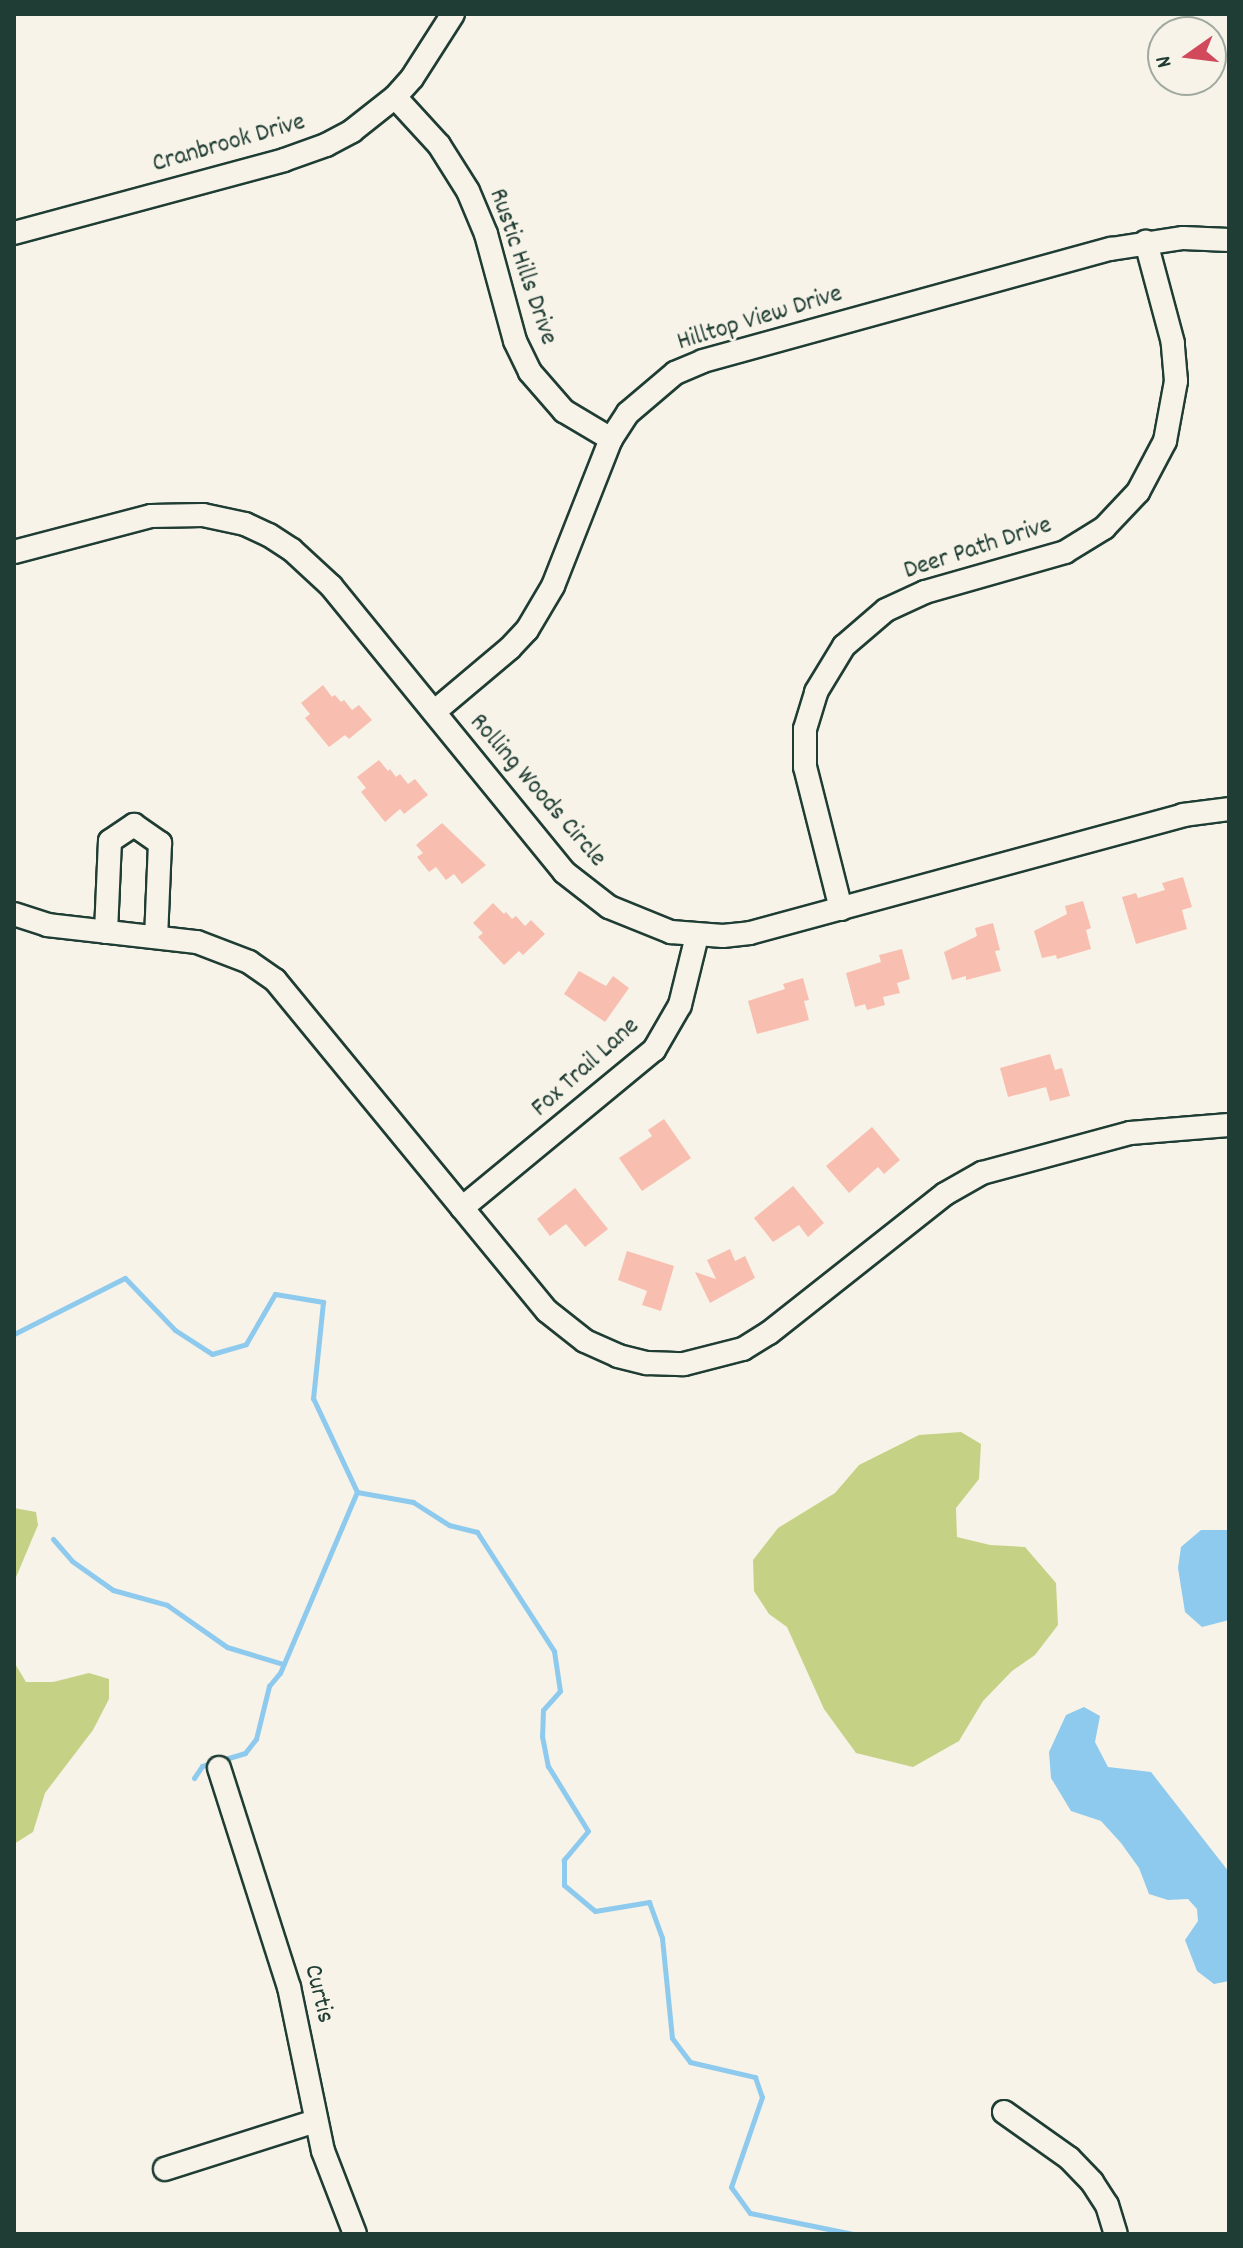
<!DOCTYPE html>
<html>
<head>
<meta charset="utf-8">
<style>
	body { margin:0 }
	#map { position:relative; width:1243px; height:2248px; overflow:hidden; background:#f7f3e8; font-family:Dekko,sans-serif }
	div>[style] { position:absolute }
	.green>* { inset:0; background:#c5d285 }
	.water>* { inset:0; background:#8ecaee }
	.stream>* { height:5px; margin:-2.5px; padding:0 2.5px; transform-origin:2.5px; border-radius:2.5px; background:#8ecaee }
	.building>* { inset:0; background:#f8bfb0 }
	.roads { filter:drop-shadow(2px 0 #1f3d34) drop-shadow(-2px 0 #1f3d34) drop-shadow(0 2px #1f3d34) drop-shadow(0 -2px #1f3d34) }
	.minor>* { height:22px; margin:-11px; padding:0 11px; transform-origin:11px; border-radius:11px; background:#f7f3e8 }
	span { translate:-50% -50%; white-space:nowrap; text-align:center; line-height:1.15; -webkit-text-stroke:6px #f7f3e8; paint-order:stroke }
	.street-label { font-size:26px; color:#1f3d34 }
	.frame { position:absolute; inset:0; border:16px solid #1f3d34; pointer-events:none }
	.north { position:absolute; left:1147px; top:16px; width:80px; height:80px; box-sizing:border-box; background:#f7f3e8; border:2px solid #a1aaa0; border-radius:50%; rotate:256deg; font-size:22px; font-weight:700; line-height:32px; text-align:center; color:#1f3d34 }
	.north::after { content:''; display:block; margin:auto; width:28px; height:36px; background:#d1495b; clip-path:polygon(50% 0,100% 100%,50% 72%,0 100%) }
</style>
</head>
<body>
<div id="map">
	<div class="green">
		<i style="clip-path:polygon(961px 1432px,981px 1444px,979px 1479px,956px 1508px,957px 1537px,990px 1545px,1025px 1547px,1056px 1583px,1058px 1625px,1035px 1655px,1012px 1671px,983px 1701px,959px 1741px,913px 1767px,856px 1753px,824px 1709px,787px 1627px,769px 1614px,754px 1591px,753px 1560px,778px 1528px,835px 1493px,859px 1465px,919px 1435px)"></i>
		<i style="clip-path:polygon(14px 1508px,36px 1512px,38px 1525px,14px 1582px)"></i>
		<i style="clip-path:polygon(14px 1662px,26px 1682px,53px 1682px,89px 1673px,109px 1679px,109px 1699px,93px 1730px,45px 1793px,33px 1832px,14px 1844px)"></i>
	</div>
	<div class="water">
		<i style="clip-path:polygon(1201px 1530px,1229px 1530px,1229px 1620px,1202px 1627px,1185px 1612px,1178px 1568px,1181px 1547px)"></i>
		<i style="clip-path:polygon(1084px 1707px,1100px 1716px,1095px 1742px,1108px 1767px,1151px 1772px,1229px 1872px,1229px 1981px,1214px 1984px,1197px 1971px,1185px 1940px,1198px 1921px,1197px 1909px,1188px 1899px,1168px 1900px,1149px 1894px,1139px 1868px,1121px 1843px,1101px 1821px,1071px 1811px,1051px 1778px,1049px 1752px,1066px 1715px)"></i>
	</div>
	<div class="stream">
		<i style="left:14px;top:1334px;width:124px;rotate:-26.8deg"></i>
		<i style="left:125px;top:1278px;width:72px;rotate:46.1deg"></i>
		<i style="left:175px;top:1330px;width:44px;rotate:33deg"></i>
		<i style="left:212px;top:1354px;width:35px;rotate:-16deg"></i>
		<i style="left:246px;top:1344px;width:58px;rotate:-59.9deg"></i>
		<i style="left:275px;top:1294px;width:49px;rotate:9.5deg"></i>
		<i style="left:323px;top:1302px;width:97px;rotate:95.9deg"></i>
		<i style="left:313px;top:1398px;width:104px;rotate:64.9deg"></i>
		<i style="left:357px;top:1492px;width:57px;rotate:10.1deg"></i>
		<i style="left:413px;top:1502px;width:43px;rotate:32.6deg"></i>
		<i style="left:449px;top:1525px;width:29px;rotate:14deg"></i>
		<i style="left:477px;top:1532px;width:142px;rotate:57.1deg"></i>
		<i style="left:554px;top:1651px;width:40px;rotate:81.5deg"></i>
		<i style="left:560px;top:1691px;width:25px;rotate:132deg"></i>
		<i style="left:543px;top:1710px;width:26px;rotate:92deg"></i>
		<i style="left:542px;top:1736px;width:31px;rotate:79deg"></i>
		<i style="left:548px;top:1766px;width:76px;rotate:58.4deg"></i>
		<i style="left:588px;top:1831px;width:38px;rotate:130deg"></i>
		<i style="left:564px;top:1860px;width:25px;rotate:90deg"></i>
		<i style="left:564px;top:1885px;width:40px;rotate:40deg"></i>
		<i style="left:595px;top:1911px;width:55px;rotate:-9.5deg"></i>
		<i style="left:649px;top:1902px;width:38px;rotate:70deg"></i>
		<i style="left:662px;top:1938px;width:100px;rotate:84.3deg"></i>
		<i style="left:672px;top:2038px;width:30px;rotate:53deg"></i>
		<i style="left:690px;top:2062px;width:67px;rotate:13deg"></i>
		<i style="left:755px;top:2077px;width:21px;rotate:71deg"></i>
		<i style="left:762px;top:2097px;width:95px;rotate:109deg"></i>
		<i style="left:731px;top:2187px;width:32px;rotate:54deg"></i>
		<i style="left:750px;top:2213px;width:105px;rotate:11.5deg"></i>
		<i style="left:53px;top:1539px;width:29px;rotate:49deg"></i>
		<i style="left:72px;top:1561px;width:50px;rotate:35.3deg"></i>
		<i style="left:113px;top:1590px;width:56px;rotate:15.5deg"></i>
		<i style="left:167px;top:1605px;width:73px;rotate:35deg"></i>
		<i style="left:227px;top:1647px;width:59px;rotate:16.9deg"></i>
		<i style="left:194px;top:1778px;width:14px;rotate:-56deg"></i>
		<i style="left:202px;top:1766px;width:45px;rotate:-16.8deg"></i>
		<i style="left:245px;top:1753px;width:18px;rotate:-52deg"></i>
		<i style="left:256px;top:1739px;width:55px;rotate:-76.2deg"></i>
		<i style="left:269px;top:1686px;width:17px;rotate:-50deg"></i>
		<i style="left:280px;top:1673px;width:197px;rotate:-67deg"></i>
	</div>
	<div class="building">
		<i style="clip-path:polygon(323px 685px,332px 697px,335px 695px,341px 702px,344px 700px,352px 710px,359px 705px,372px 720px,349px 739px,345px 735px,329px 747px,305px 718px,310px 714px,301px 703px)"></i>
		<i style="clip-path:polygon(379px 760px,388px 771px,390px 769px,396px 777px,400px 774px,408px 784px,415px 779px,428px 795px,404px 814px,400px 809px,385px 822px,361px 792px,366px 788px,357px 777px)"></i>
		<i style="clip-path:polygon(442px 823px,486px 865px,462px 884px,454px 874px,446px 880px,436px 867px,429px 872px,417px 857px,423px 853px,416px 845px)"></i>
		<i style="clip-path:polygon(1183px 877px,1192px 907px,1182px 910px,1187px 929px,1136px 944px,1122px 897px,1136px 893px,1138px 898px,1165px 890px,1162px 883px)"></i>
		<i style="clip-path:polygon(1083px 901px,1091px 928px,1086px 930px,1091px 949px,1057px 959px,1056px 955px,1042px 958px,1034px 931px,1067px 914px,1065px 906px)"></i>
		<i style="clip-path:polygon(493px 903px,504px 914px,506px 912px,512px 919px,516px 916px,525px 926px,531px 920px,545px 934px,523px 955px,519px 951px,504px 965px,478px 937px,483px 933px,473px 923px)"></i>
		<i style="clip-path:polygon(993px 923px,1000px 950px,995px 951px,1001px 971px,966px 980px,966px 976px,952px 980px,944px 952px,977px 936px,975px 928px)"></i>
		<i style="clip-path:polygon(902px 949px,910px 979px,897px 983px,900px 993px,883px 997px,885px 1005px,867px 1010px,865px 1004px,855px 1007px,846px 973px,881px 962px,879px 955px)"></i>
		<i style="clip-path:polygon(579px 971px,606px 986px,613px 976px,629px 988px,605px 1022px,564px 994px)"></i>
		<i style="clip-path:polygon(803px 978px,809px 1000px,804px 1001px,809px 1020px,757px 1034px,748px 1001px,785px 989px,783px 984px)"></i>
		<i style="clip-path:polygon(1050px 1054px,1055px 1070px,1062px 1068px,1070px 1096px,1050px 1101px,1046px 1087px,1008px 1097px,1000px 1068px)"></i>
		<i style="clip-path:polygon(664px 1119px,691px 1158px,642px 1191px,619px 1158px,652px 1136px,648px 1130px)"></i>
		<i style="clip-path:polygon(872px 1127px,900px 1160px,884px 1174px,878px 1167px,849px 1193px,826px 1166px)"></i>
		<i style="clip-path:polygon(793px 1186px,824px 1223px,808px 1237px,799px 1225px,773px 1242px,754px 1218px)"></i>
		<i style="clip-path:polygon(575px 1188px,608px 1229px,585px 1247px,566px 1224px,550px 1236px,537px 1219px)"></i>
		<i style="clip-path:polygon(730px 1249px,735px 1261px,745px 1256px,755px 1278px,710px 1303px,695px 1272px,716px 1279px,707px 1260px)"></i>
		<i style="clip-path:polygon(627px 1251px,674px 1266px,661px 1311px,642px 1305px,647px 1291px,618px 1280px)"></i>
	</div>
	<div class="roads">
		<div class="minor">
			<i style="left:395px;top:97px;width:65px;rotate:47.5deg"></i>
			<i style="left:439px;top:145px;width:54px;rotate:57.8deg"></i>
			<i style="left:468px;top:191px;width:47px;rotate:67.3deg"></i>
			<i style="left:486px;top:234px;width:111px;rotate:74.8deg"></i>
			<i style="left:515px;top:341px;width:34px;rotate:64deg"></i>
			<i style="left:530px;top:372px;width:52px;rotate:48.9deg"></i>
			<i style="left:564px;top:411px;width:55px;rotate:30.8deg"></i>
			<i style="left:14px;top:233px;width:280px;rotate:-15.1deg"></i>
			<i style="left:284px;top:160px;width:45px;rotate:-19.7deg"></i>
			<i style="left:326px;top:145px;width:30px;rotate:-28deg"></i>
			<i style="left:352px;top:131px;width:55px;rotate:-38.3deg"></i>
			<i style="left:395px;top:97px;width:25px;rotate:-48deg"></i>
			<i style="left:412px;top:78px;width:76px;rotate:-57.4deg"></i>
			<i style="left:14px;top:552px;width:142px;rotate:-14.7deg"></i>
			<i style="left:151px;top:516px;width:52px;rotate:-1.1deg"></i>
			<i style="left:203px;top:515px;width:43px;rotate:12.1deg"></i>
			<i style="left:245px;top:524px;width:26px;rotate:25deg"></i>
			<i style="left:269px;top:535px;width:27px;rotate:33deg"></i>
			<i style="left:292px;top:550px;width:53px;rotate:42.7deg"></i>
			<i style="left:331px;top:586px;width:369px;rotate:50.8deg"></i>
			<i style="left:564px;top:872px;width:57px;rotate:37.9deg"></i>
			<i style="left:609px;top:907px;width:67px;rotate:22deg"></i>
			<i style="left:671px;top:932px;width:52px;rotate:4.4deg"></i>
			<i style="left:723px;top:936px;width:27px;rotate:-6deg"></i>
			<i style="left:750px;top:933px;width:449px;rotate:-15.2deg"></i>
			<i style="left:1183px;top:815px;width:46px;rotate:-7.4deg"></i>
			<i style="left:434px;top:712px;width:99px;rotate:-40.1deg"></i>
			<i style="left:510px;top:648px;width:25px;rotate:-47deg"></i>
			<i style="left:527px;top:630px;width:51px;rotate:-59.4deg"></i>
			<i style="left:553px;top:586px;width:158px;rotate:-68.5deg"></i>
			<i style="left:611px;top:439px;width:31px;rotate:-57deg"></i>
			<i style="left:628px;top:413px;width:62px;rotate:-40.4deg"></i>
			<i style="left:675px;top:373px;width:30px;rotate:-23deg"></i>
			<i style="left:703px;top:361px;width:423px;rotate:-15.4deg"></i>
			<i style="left:1111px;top:249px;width:73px;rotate:-8.7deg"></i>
			<i style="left:1183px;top:238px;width:46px;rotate:2.5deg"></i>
			<i style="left:841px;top:909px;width:146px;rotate:-104.2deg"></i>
			<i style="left:805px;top:767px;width:38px;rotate:-90deg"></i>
			<i style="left:805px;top:729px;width:39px;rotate:-73deg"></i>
			<i style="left:816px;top:692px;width:54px;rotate:-58.7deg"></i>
			<i style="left:844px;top:646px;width:55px;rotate:-40.6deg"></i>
			<i style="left:886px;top:610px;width:43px;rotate:-24.8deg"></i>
			<i style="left:925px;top:592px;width:146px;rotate:-15.9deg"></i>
			<i style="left:1065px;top:552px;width:46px;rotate:-31.6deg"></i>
			<i style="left:1104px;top:528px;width:50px;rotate:-46.6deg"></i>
			<i style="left:1138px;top:492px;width:58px;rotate:-62.1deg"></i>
			<i style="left:1165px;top:441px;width:61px;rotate:-79.6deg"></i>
			<i style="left:1176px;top:381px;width:38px;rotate:-95deg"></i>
			<i style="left:1173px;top:343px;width:105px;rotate:-105deg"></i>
			<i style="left:14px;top:914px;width:35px;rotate:18deg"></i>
			<i style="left:47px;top:925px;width:151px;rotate:6.5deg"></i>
			<i style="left:197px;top:942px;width:56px;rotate:21deg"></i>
			<i style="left:249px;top:962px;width:32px;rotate:35deg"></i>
			<i style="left:275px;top:980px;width:428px;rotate:50.6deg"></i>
			<i style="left:547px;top:1311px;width:48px;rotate:38.3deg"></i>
			<i style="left:585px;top:1341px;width:36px;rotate:24deg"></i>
			<i style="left:618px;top:1356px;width:30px;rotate:14deg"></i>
			<i style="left:647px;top:1363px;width:37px;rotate:2deg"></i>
			<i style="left:684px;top:1364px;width:61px;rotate:-14.3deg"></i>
			<i style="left:743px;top:1349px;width:31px;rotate:-32deg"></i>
			<i style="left:769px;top:1333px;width:224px;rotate:-38.3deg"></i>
			<i style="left:945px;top:1194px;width:43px;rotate:-29.6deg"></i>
			<i style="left:982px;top:1173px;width:153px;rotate:-15.1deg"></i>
			<i style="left:1130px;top:1133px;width:99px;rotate:-4.6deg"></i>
			<i style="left:106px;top:932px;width:91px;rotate:-87.5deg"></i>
			<i style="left:110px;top:841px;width:29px;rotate:-34deg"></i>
			<i style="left:134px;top:825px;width:32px;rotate:35deg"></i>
			<i style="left:160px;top:843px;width:94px;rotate:92.4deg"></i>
			<i style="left:462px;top:1208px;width:249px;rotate:-39.5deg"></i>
			<i style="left:654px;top:1050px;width:52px;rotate:-60deg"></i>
			<i style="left:680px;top:1005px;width:71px;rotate:-76.2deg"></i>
			<i style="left:219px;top:1768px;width:230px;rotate:72.3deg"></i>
			<i style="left:289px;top:1987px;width:167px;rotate:78.3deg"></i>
			<i style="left:323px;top:2151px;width:89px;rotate:68.9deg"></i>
			<i style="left:1004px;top:2112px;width:80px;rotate:35.3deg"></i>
			<i style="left:1069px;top:2158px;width:33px;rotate:46deg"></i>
			<i style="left:1092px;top:2182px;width:27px;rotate:57deg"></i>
			<i style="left:1107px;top:2205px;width:30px;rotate:73deg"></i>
			<i style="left:165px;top:2169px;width:157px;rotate:-17.7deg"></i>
		</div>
	</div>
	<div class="street-label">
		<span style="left:229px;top:144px;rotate:-16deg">Cranbrook Drive</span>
		<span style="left:522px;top:267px;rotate:71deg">Rustic Hills Drive</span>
		<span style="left:760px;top:319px;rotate:-17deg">Hilltop View Drive</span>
		<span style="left:978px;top:549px;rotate:-18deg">Deer Path Drive</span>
		<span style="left:537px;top:791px;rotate:49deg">Rolling Woods Circle</span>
		<span style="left:586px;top:1068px;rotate:-42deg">Fox Trail Lane</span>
		<span style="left:318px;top:1994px;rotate:76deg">Curtis</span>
	</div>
	<div class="frame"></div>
	<div class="north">N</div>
</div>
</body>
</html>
